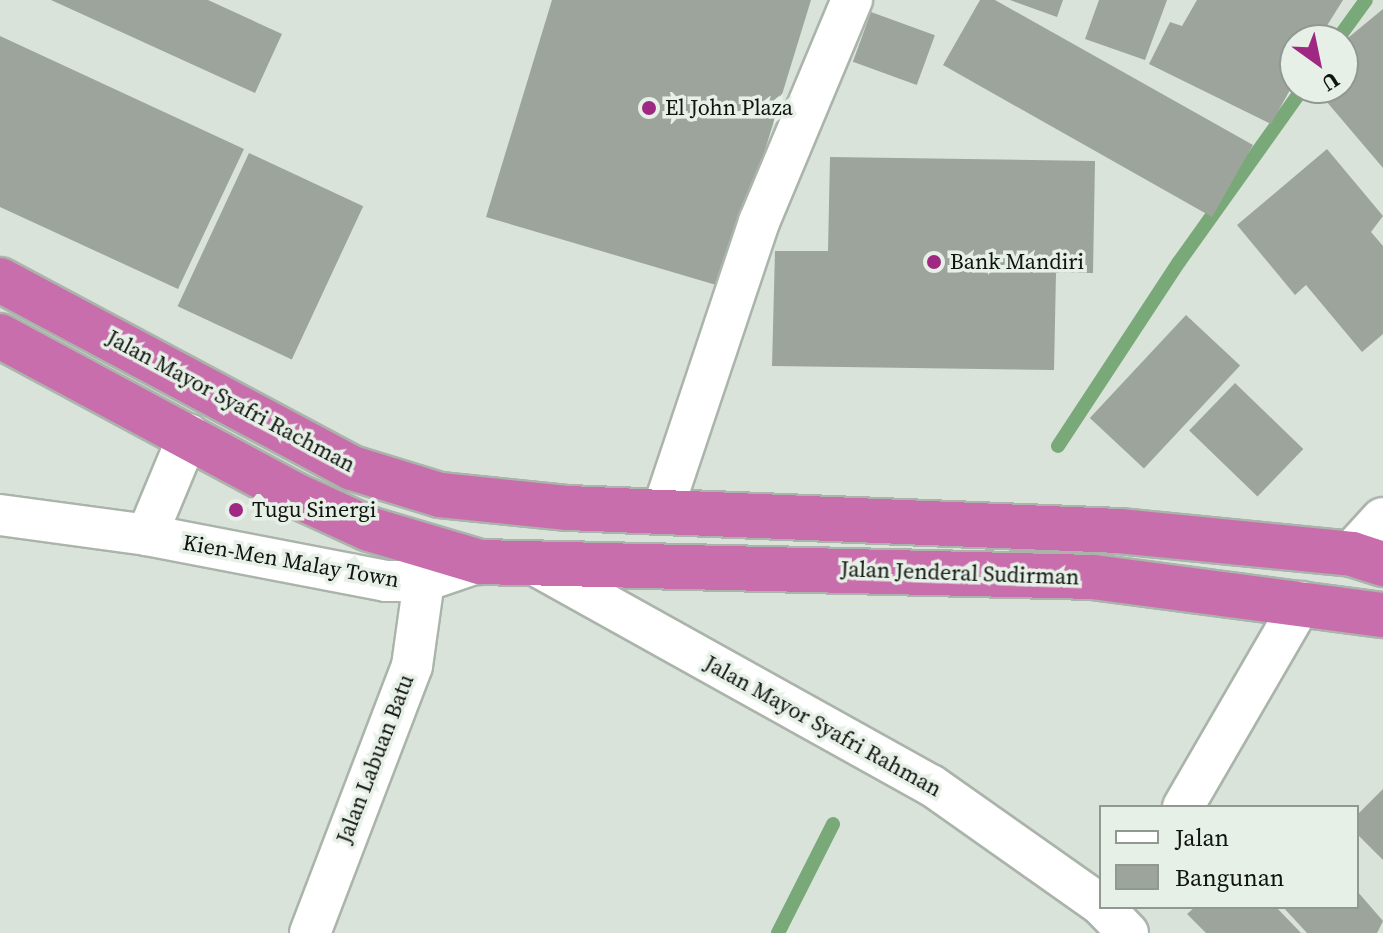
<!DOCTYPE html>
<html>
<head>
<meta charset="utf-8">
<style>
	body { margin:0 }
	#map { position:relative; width:1383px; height:933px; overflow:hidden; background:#dae3d9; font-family:"Source Serif 4",serif }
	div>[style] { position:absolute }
	.stream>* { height:14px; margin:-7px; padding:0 7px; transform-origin:7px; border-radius:7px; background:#79a978 }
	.building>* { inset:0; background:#9ca49c; transform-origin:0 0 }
	.roads { filter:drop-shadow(2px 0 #abb4ab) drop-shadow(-2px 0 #abb4ab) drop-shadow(0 2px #abb4ab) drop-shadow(0 -2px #abb4ab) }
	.street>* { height:40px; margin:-20px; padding:0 20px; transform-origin:20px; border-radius:20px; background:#fff }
	.secondary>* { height:44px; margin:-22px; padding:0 22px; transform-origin:22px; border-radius:22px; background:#fff }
	.highway>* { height:44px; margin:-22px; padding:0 22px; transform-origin:22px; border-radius:22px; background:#c86ead }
	.dots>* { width:22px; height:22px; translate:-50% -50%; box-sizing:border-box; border:4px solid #e7f0e7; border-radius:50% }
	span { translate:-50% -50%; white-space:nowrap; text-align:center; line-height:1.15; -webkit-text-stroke:7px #e7f0e7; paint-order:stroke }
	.poi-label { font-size:22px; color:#101310 }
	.left { translate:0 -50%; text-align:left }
	.street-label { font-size:22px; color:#101310 }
	.legend { position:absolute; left:1099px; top:805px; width:260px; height:104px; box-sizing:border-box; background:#e7f0e7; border:2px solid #919891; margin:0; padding:10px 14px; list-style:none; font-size:24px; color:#101310 }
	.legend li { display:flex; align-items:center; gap:16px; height:40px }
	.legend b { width:40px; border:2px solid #919891 }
	.north { position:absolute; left:1279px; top:24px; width:80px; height:80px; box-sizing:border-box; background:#e7f0e7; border:2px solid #919891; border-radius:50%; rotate:147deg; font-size:22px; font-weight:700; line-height:32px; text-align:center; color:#101310 }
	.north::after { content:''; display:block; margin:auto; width:28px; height:36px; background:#9e2882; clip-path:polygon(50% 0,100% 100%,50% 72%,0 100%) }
</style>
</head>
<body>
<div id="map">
	<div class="stream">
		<i style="left:1337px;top:40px;width:49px;rotate:-54.1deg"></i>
		<i style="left:1058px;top:446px;width:220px;rotate:-56.7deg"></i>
		<i style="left:1179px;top:262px;width:214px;rotate:-54.5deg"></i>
		<i style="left:778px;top:933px;width:122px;rotate:-63.2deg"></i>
	</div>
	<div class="building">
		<i style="clip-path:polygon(51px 0,208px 0,282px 34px,255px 93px)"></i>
		<i style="clip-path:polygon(552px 0,811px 0,723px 287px,486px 217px)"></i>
		<i style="clip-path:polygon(980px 0,995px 0,1253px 145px,1212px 217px,943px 65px)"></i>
		<i style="clip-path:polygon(1010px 0,1063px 0,1057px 17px)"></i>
		<i style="clip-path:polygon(1099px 0,1167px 0,1145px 60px,1085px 39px)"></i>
		<i style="clip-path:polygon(1197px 0,1343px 0,1318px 40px,1295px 40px,1295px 81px,1271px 124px,1149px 64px,1170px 22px,1182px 26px)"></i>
		<i style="clip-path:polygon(1383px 9px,1383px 168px,1315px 88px,1343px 88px,1343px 42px)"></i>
		<i style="left:871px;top:12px;width:68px;height:53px;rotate:20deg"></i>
		<i style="clip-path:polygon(0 36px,244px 149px,178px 289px,0 207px)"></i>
		<i style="clip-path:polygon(1327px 149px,1383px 216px,1371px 232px,1383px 246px,1383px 334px,1362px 352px,1306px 285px,1295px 295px,1237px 225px)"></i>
		<i style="left:249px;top:153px;width:126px;height:169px;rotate:25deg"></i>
		<i style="clip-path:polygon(830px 157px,1095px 161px,1093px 273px,1056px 273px,1054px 370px,772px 366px,775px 251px,828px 251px)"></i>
		<i style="left:1186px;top:315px;width:74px;height:141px;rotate:43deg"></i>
		<i style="left:1235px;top:383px;width:95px;height:66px;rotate:44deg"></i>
		<i style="clip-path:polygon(1383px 789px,1383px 860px,1357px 834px,1357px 815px)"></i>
		<i style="clip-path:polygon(1357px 891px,1383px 921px,1377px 933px,1307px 933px,1283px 907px,1357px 907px)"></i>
		<i style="clip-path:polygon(1195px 907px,1276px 907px,1301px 933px,1206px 933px,1187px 914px)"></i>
	</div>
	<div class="roads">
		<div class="street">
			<i style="left:663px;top:509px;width:303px;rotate:-71.5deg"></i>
			<i style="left:759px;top:222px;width:241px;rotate:-67.3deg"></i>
			<i style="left:0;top:515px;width:148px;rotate:7.7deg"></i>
			<i style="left:147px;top:535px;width:243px;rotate:10.9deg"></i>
			<i style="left:386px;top:581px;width:38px"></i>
			<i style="left:424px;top:581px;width:59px;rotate:-18.7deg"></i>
			<i style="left:147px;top:535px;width:109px;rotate:-67.4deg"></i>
			<i style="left:535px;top:565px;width:453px;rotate:29.1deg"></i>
			<i style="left:931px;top:785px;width:208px;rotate:35.2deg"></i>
			<i style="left:1183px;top:807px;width:237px;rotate:-59.9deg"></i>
			<i style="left:1103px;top:907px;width:36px;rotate:46deg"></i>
			<i style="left:310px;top:933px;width:286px;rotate:-69.1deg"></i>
			<i style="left:412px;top:666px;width:86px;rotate:-82deg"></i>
		</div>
		<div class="secondary">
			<i style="left:1352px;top:554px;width:46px;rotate:-47.6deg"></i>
		</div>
		<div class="highway">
			<i style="left:0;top:280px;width:399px;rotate:28.1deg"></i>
			<i style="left:352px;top:468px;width:92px;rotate:17.1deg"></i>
			<i style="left:440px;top:495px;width:129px;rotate:5.8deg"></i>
			<i style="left:568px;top:508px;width:551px;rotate:2.39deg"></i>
			<i style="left:1119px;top:531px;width:234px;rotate:5.6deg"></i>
			<i style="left:1352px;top:554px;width:33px;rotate:18deg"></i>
			<i style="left:0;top:336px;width:335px;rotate:28.3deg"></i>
			<i style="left:295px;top:495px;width:81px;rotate:24.7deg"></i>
			<i style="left:369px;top:529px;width:116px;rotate:16.6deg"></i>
			<i style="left:480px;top:562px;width:613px;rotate:1.4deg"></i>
			<i style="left:1093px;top:577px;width:292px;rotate:7.5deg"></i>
		</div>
	</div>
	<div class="dots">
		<i style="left:649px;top:108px;background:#9e2882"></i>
		<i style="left:934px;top:262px;background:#9e2882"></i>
		<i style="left:236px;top:510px;background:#9e2882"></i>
	</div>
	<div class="poi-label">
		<span class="left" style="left:665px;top:108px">El John Plaza</span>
		<span class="left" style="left:950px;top:262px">Bank Mandiri</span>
		<span class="left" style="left:252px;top:510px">Tugu Sinergi</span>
	</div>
	<div class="street-label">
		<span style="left:231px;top:401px;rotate:28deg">Jalan Mayor Syafri Rachman</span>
		<span style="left:291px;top:561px;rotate:10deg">Kien-Men Malay Town</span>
		<span style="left:960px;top:573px;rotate:2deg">Jalan Jenderal Sudirman</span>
		<span style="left:823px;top:726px;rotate:29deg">Jalan Mayor Syafri Rahman</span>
		<span style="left:375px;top:759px;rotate:-69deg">Jalan Labuan Batu</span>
	</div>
	<ul class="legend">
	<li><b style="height:10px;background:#fff"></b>Jalan</li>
	<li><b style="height:22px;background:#9ca49c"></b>Bangunan</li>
	</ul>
	<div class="north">U</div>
</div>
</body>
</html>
